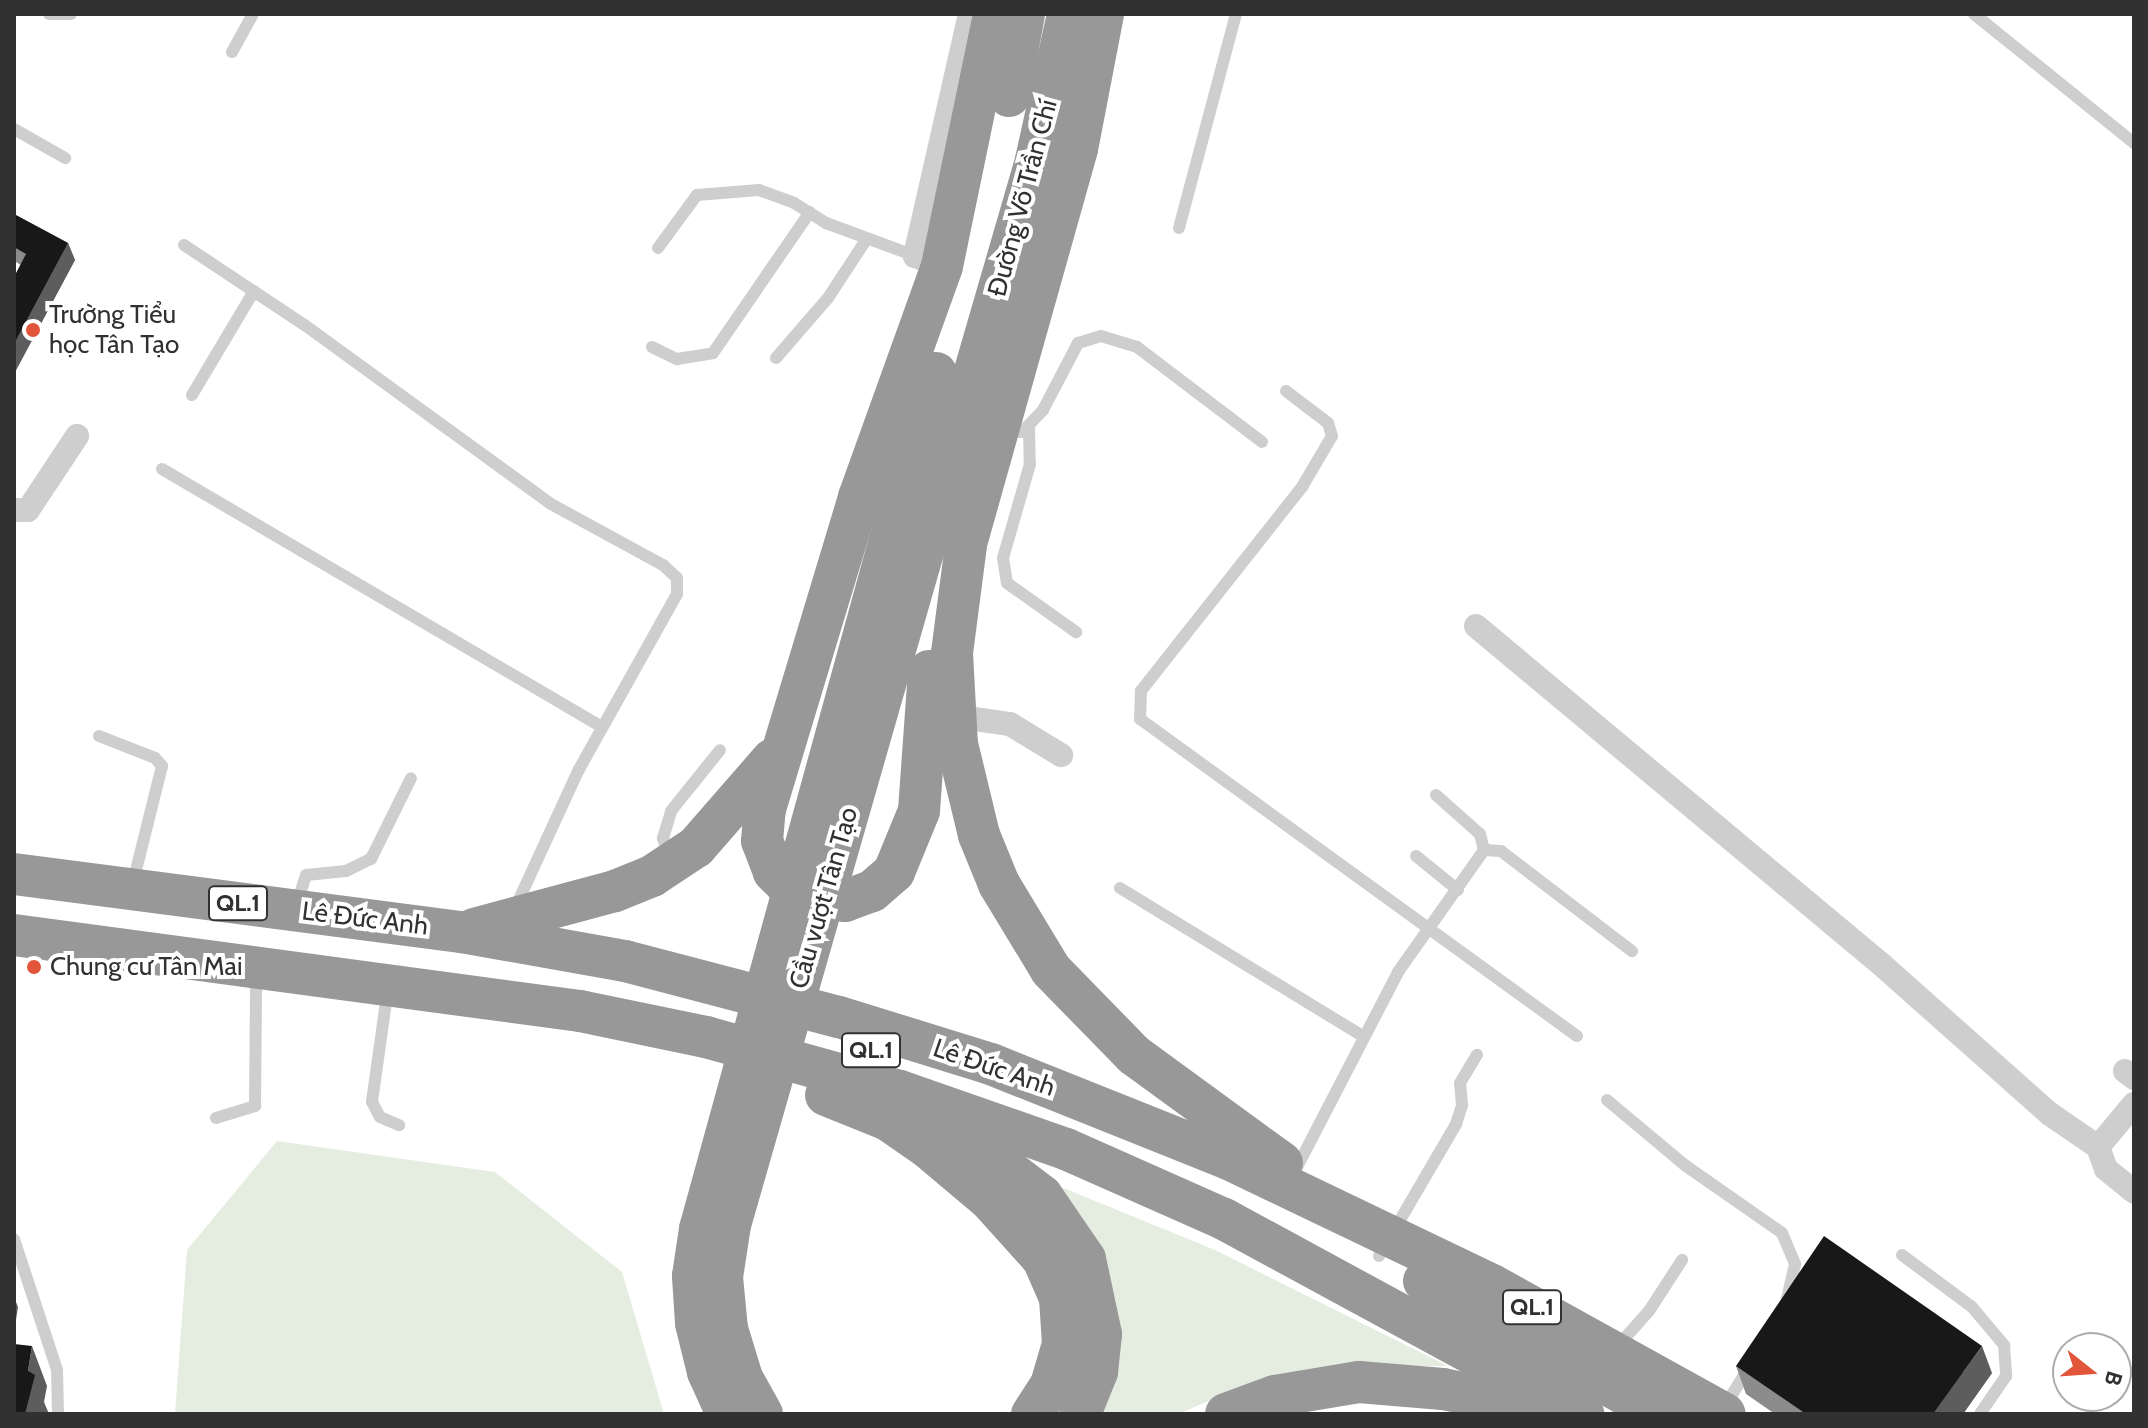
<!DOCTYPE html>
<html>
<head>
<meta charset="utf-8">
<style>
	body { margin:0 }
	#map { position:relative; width:2148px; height:1428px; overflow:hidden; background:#fff; font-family:Cabin,sans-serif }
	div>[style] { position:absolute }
	.green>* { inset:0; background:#e4ede0 }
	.lane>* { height:12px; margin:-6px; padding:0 6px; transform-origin:6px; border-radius:6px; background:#cecece }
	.street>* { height:24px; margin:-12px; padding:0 12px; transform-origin:12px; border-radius:12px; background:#cecece }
	.highway>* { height:42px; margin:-21px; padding:0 21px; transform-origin:21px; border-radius:21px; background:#989898 }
	.highway-bridge>* { height:42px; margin:-21px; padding:0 21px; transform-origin:21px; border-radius:21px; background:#989898 }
	.wall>* { inset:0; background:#8c8c8c }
	.shaded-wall>* { inset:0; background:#5d5d5d }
	.building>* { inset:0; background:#181818 }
	.dots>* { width:22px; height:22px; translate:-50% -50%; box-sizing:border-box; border:4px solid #fff; border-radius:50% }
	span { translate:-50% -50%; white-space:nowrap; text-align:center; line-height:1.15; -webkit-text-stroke:8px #fff; paint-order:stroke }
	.shield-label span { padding:2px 6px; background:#fff; border:2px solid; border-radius:6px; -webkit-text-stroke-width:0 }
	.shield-label { font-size:24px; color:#313131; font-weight:700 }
	.street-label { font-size:26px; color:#313131 }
	.poi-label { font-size:26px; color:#313131 }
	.left { translate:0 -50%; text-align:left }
	.frame { position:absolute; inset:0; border:16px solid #313131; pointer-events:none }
	.north { position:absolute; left:2052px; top:1332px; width:80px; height:80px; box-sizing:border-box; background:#fff; border:2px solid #adadad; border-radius:50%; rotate:107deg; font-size:22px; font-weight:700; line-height:32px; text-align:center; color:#313131 }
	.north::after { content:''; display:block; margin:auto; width:28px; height:36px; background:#e1563a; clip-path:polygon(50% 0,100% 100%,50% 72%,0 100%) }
</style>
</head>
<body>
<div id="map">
	<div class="green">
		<i style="clip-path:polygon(277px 1141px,495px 1172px,622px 1272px,664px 1414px,175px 1414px,187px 1250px)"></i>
		<i style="clip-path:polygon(1056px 1185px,1215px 1250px,1448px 1366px,1414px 1366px,1213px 1399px,1178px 1414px,1095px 1414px,1111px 1357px,1116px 1301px,1082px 1217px)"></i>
	</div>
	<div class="lane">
		<i style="left:49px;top:14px;width:22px"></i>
		<i style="left:1974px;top:14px;width:206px;rotate:38.9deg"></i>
		<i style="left:232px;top:52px;width:43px;rotate:-61.1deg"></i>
		<i style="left:14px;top:129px;width:59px;rotate:29.6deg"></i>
		<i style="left:1179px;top:228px;width:221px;rotate:-75.1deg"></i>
		<i style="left:184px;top:245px;width:146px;rotate:33.6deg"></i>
		<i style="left:306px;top:326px;width:303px;rotate:36deg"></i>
		<i style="left:551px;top:504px;width:128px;rotate:28.6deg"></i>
		<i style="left:663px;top:565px;width:19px;rotate:43deg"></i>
		<i style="left:677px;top:578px;width:16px;rotate:90deg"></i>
		<i style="left:677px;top:594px;width:201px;rotate:119.2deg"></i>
		<i style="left:579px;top:769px;width:153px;rotate:114.7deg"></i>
		<i style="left:658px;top:248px;width:66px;rotate:-53.7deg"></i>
		<i style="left:697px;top:195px;width:62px;rotate:-4.6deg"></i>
		<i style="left:759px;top:190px;width:37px;rotate:20deg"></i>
		<i style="left:794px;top:203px;width:38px;rotate:32deg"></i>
		<i style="left:826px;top:223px;width:95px;rotate:20.3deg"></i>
		<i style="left:652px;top:347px;width:28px;rotate:26deg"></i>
		<i style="left:677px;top:359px;width:36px;rotate:-9deg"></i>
		<i style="left:713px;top:353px;width:171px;rotate:-55.5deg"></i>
		<i style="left:776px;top:358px;width:79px;rotate:-49.1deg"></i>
		<i style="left:828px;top:298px;width:69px;rotate:-56.8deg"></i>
		<i style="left:1286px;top:391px;width:53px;rotate:37.3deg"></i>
		<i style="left:1328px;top:423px;width:14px;rotate:73deg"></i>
		<i style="left:1332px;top:436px;width:59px;rotate:120.5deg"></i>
		<i style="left:1302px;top:487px;width:260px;rotate:128.3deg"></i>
		<i style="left:1141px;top:691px;width:28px;rotate:92deg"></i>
		<i style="left:1140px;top:719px;width:540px;rotate:35.96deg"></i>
		<i style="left:192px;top:395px;width:121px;rotate:-59.2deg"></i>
		<i style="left:1029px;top:425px;width:39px;rotate:89deg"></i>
		<i style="left:1030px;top:464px;width:98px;rotate:106deg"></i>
		<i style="left:1003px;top:558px;width:25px;rotate:81deg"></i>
		<i style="left:1007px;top:583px;width:85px;rotate:35.4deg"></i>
		<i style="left:1003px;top:431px;width:19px;rotate:3deg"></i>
		<i style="left:1022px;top:432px;width:30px;rotate:-46deg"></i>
		<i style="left:1043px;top:410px;width:76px;rotate:-62.4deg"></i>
		<i style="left:1078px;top:343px;width:24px;rotate:-17deg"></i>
		<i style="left:1101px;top:336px;width:38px;rotate:17deg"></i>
		<i style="left:1137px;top:347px;width:157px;rotate:37.2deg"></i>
		<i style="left:162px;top:469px;width:510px;rotate:30.39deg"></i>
		<i style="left:99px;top:736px;width:60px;rotate:21.4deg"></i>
		<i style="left:155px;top:758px;width:11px;rotate:49deg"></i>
		<i style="left:162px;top:766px;width:120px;rotate:104deg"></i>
		<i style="left:1436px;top:795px;width:59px;rotate:41.6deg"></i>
		<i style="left:1480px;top:834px;width:16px;rotate:76deg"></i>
		<i style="left:1416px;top:856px;width:54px;rotate:39deg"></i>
		<i style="left:669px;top:857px;width:20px;rotate:-108deg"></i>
		<i style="left:663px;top:838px;width:28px;rotate:-73deg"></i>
		<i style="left:671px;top:811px;width:78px;rotate:-51.2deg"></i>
		<i style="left:1120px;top:888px;width:284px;rotate:31.4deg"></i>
		<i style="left:297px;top:903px;width:29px;rotate:-72deg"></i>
		<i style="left:306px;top:875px;width:40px;rotate:-5.7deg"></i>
		<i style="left:346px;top:871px;width:28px;rotate:-26deg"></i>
		<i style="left:371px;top:859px;width:90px;rotate:-63.7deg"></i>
		<i style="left:386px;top:1002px;width:101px;rotate:98deg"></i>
		<i style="left:372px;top:1102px;width:17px;rotate:62deg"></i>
		<i style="left:380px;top:1117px;width:21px;rotate:23deg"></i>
		<i style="left:1607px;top:1100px;width:103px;rotate:39.9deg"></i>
		<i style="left:1686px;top:1166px;width:117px;rotate:34.9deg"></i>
		<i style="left:1782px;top:1233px;width:34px;rotate:67deg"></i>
		<i style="left:1795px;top:1264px;width:39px;rotate:103deg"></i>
		<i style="left:216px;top:1118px;width:41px;rotate:-17.1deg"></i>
		<i style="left:255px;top:1106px;width:120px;rotate:-89.5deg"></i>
		<i style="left:1295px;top:1171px;width:224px;rotate:-62.6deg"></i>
		<i style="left:1398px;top:972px;width:149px;rotate:-54.8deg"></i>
		<i style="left:1484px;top:850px;width:17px;rotate:3deg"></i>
		<i style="left:1501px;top:851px;width:165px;rotate:37.4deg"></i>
		<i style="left:14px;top:1239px;width:138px;rotate:71.8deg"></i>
		<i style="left:57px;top:1370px;width:44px;rotate:88.7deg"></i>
		<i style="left:1902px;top:1255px;width:87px;rotate:36.6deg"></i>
		<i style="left:1972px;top:1307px;width:50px;rotate:49.9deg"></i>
		<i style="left:2004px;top:1345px;width:31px;rotate:86deg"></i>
		<i style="left:2006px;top:1376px;width:46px;rotate:124.4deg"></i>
		<i style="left:1379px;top:1256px;width:153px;rotate:-59.7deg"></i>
		<i style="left:1456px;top:1124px;width:20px;rotate:-72deg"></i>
		<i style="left:1462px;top:1105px;width:22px;rotate:-95deg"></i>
		<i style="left:1460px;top:1083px;width:33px;rotate:-59deg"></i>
		<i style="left:1617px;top:1347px;width:48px;rotate:-48.4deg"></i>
		<i style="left:1649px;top:1311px;width:61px;rotate:-57.1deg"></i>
		<i style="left:1725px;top:1406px;width:46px;rotate:-58.4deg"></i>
	</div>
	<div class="street">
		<i style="left:942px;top:266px;width:29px;rotate:-160deg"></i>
		<i style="left:915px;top:256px;width:248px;rotate:-77.2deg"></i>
		<i style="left:14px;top:510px;width:14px"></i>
		<i style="left:28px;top:510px;width:89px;rotate:-56.5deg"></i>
		<i style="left:1476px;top:626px;width:529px;rotate:39.86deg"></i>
		<i style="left:1882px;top:965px;width:225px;rotate:41.6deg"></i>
		<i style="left:2050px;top:1114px;width:58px;rotate:34.5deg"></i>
		<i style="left:2098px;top:1147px;width:23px;rotate:70deg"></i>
		<i style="left:2106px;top:1169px;width:36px;rotate:39deg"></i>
		<i style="left:954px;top:716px;width:57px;rotate:8.1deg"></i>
		<i style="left:1010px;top:724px;width:60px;rotate:31.3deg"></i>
		<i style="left:2125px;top:1071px;width:11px;rotate:38deg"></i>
		<i style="left:2098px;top:1147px;width:56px;rotate:-50.1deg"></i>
	</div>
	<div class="highway">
		<i style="left:1103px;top:14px;width:137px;rotate:100.9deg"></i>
		<i style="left:1077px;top:149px;width:411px;rotate:105.7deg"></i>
		<i style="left:966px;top:545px;width:109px;rotate:97.4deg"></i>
		<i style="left:952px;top:653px;width:91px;rotate:86.9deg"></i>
		<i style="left:957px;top:744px;width:94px;rotate:76.4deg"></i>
		<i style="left:979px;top:835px;width:53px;rotate:67.8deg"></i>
		<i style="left:999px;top:884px;width:100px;rotate:58.8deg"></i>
		<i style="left:1051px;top:970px;width:119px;rotate:45.7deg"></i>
		<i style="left:1134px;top:1055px;width:183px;rotate:36.1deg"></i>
		<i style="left:1009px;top:96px;width:83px;rotate:-79.6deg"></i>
		<i style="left:972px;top:381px;width:230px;rotate:-73.8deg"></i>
		<i style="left:1036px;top:160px;width:149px;rotate:-77.6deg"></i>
		<i style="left:929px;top:671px;width:140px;rotate:94.1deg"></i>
		<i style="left:919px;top:811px;width:66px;rotate:112.3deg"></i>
		<i style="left:894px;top:872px;width:29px;rotate:139deg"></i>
		<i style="left:872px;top:891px;width:29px;rotate:160deg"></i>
		<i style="left:845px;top:901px;width:33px;rotate:-173deg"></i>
		<i style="left:812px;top:897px;width:30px;rotate:-153deg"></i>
		<i style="left:785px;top:883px;width:16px;rotate:-135deg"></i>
		<i style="left:774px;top:872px;width:33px;rotate:-111deg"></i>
		<i style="left:762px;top:841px;width:32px;rotate:-85deg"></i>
		<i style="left:765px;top:809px;width:326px;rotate:-73.2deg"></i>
		<i style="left:859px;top:497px;width:245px;rotate:-70.2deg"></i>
		<i style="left:942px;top:266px;width:257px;rotate:-78.3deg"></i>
		<i style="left:14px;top:874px;width:452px;rotate:7.4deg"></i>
		<i style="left:462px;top:932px;width:166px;rotate:10.1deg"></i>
		<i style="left:625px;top:961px;width:221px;rotate:14.7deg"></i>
		<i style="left:839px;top:1017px;width:159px;rotate:17.2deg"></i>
		<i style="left:991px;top:1064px;width:256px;rotate:21.8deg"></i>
		<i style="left:1229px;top:1159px;width:292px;rotate:25.6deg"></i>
		<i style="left:1492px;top:1285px;width:266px;rotate:29deg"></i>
		<i style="left:474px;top:929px;width:146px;rotate:-15.1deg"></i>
		<i style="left:615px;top:891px;width:40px;rotate:-22deg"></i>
		<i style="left:652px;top:876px;width:53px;rotate:-33.4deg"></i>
		<i style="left:696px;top:847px;width:116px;rotate:-48.9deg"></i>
		<i style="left:14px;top:935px;width:571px;rotate:7.65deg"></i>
		<i style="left:580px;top:1011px;width:129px;rotate:11.7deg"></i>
		<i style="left:706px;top:1037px;width:201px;rotate:15.6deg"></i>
		<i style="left:900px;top:1091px;width:176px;rotate:19.3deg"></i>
		<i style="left:1066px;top:1149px;width:173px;rotate:23.9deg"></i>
		<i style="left:1224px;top:1219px;width:409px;rotate:28.5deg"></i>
		<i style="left:826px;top:1095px;width:67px;rotate:22deg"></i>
		<i style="left:888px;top:1120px;width:47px;rotate:34.7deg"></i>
		<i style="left:927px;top:1147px;width:81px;rotate:40deg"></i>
		<i style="left:989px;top:1199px;width:81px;rotate:48deg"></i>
		<i style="left:1043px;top:1259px;width:43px;rotate:66.4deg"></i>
		<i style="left:1060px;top:1298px;width:46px;rotate:86.3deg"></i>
		<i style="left:1063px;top:1344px;width:43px;rotate:106.3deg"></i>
		<i style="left:1051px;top:1385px;width:35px;rotate:123deg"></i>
		<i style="left:936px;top:1115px;width:133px;rotate:37.4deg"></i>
		<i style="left:1042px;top:1196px;width:76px;rotate:55.7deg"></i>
		<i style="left:1085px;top:1259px;width:77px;rotate:78deg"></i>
		<i style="left:1101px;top:1334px;width:38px;rotate:96deg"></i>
		<i style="left:1097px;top:1372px;width:45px;rotate:112deg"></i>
		<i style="left:1424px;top:1281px;width:271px;rotate:29.4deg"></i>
		<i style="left:1226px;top:1414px;width:52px;rotate:-20.2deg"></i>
		<i style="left:1275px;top:1396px;width:85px;rotate:-9.5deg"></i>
		<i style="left:1359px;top:1382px;width:84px;rotate:4.8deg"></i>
		<i style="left:1443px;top:1389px;width:109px;rotate:11.6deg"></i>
	</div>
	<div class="highway-bridge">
		<i style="left:727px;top:1414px;width:46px;rotate:-114.3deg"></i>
		<i style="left:708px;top:1372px;width:50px;rotate:-103.8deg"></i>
		<i style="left:696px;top:1323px;width:47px;rotate:-93.7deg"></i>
		<i style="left:693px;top:1276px;width:48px;rotate:-81.5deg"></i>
		<i style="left:700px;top:1229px;width:888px;rotate:-74.59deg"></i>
		<i style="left:762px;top:1414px;width:41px;rotate:-119.1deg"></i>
		<i style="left:742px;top:1378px;width:51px;rotate:-107deg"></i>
		<i style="left:727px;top:1329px;width:52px;rotate:-95.5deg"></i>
		<i style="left:722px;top:1277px;width:53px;rotate:-81.3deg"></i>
		<i style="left:730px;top:1225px;width:878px;rotate:-74deg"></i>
	</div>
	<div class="wall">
		<i style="clip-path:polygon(14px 214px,68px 243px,75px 260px,14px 374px,14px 277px,21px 265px,14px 261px)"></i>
		<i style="clip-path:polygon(1736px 1366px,1992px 1373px,1963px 1414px,1775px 1414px,1746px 1394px)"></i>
	</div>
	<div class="shaded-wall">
		<i style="clip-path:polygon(68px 243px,75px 260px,14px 374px,14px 344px)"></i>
		<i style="clip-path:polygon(14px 1297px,18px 1307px,14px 1333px)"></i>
		<i style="clip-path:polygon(32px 1346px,47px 1386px,44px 1402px,49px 1414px,25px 1414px,28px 1371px)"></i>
		<i style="clip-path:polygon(1982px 1346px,1992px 1373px,1963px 1414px,1933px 1414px)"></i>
	</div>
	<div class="building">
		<i style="clip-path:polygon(14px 214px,68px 243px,14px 344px,14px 277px,26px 254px,14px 247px)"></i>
		<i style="clip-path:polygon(1824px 1236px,1982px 1346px,1933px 1414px,1806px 1414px,1736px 1366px)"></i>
		<i style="clip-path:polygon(14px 1344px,32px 1346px,28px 1371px,35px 1375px,25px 1414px,14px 1414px)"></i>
	</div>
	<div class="dots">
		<i style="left:33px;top:330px;background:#e1563a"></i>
		<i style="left:34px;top:967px;background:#e1563a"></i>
	</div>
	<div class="shield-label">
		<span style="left:238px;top:903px">QL.1</span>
		<span style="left:871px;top:1050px">QL.1</span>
		<span style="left:1532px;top:1307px">QL.1</span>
	</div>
	<div class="street-label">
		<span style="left:1023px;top:198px;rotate:-75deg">Đường Võ Trần Chí</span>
		<span style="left:824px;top:898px;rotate:-74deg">Cầu vượt Tân Tạo</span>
		<span style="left:365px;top:919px;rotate:7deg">Lê Đức Anh</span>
		<span style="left:994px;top:1068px;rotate:19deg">Lê Đức Anh</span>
	</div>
	<div class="poi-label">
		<span class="left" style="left:49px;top:330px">Trường Tiểu<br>học Tân Tạo</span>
		<span class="left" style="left:50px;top:967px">Chung cư Tân Mai</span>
	</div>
	<div class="frame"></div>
	<div class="north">B</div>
</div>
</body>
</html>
